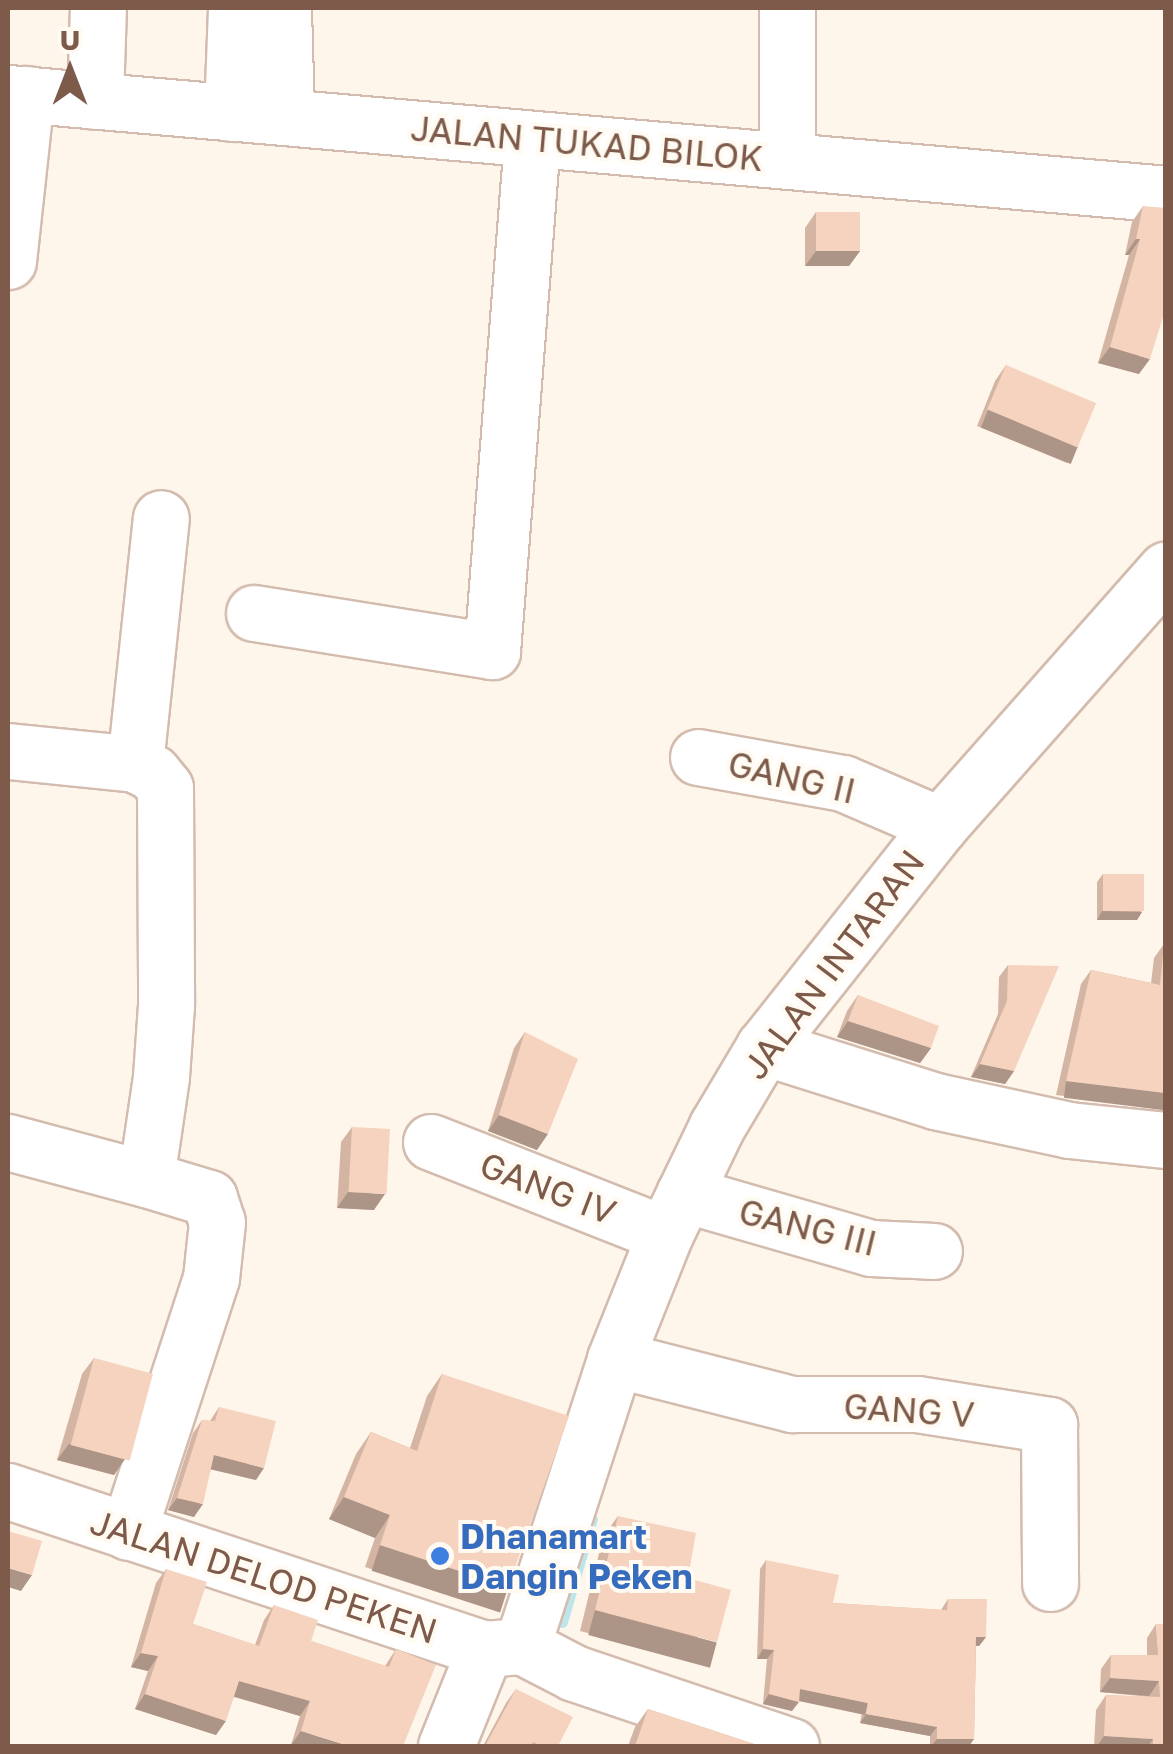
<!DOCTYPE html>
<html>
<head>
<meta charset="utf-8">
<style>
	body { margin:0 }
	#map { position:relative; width:1173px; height:1754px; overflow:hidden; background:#fef6ea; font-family:"Golos Text",sans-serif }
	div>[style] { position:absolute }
	.stream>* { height:11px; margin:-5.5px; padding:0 5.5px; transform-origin:5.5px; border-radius:5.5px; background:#bce6eb }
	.roads { filter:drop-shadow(2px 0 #d3bcae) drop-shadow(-2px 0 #d3bcae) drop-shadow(0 2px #d3bcae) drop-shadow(0 -2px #d3bcae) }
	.minor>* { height:55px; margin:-27.5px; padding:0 27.5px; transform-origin:27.5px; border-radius:27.5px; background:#fff }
	.wall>* { inset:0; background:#d4b5a4 }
	.shaded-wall>* { inset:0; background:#ac9486; transform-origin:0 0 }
	.building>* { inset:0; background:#f6d3bf; transform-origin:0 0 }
	.dots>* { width:28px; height:28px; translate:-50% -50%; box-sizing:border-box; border:5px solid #fffaf2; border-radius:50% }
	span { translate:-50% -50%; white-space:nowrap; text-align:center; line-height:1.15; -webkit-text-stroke:8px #fffaf2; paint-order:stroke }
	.street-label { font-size:35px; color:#7d5a4a }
	.shop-label { font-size:35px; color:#366cbe; font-weight:700 }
	.left { translate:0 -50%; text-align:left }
	.frame { position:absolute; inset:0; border:10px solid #7d5a4a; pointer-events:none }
	.north { position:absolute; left:20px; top:20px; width:100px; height:100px; -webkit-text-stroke:8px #fffaf2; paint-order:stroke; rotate:0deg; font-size:28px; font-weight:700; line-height:40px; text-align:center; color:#7d5a4a }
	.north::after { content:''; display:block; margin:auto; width:35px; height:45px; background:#7d5a4a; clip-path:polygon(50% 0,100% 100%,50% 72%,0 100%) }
</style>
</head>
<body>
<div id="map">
	<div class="stream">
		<i style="left:562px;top:1622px;width:107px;rotate:-73.8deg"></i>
	</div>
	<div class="roads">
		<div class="minor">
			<i style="left:283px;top:8px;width:109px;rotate:88.4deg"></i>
			<i style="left:8px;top:93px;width:1162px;rotate:4.98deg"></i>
			<i style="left:95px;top:101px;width:93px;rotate:-88.2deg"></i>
			<i style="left:232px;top:113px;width:105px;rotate:-87.8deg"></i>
			<i style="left:787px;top:160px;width:152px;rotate:-90deg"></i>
			<i style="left:8px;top:261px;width:168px;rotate:-83.8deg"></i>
			<i style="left:254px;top:613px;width:241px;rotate:9.1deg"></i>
			<i style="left:492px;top:651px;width:513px;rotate:-85.52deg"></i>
			<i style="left:8px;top:751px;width:128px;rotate:5.8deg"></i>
			<i style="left:135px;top:764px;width:20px;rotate:27deg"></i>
			<i style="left:153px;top:773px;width:19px;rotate:51deg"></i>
			<i style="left:165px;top:788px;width:217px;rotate:89.7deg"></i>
			<i style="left:166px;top:1005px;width:72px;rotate:94deg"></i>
			<i style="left:161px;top:1077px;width:103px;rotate:98.4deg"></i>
			<i style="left:146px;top:1179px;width:66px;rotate:16.8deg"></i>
			<i style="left:209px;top:1198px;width:25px;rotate:72deg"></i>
			<i style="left:217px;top:1222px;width:56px;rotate:96.1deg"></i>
			<i style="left:211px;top:1278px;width:267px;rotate:108.1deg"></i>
			<i style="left:698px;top:757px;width:147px;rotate:10.2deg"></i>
			<i style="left:843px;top:783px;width:106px;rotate:23.4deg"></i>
			<i style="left:135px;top:764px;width:247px;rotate:-84deg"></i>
			<i style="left:764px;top:1047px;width:179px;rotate:17.5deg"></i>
			<i style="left:935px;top:1101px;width:137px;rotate:12.2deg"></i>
			<i style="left:1069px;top:1130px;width:98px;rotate:5.9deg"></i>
			<i style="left:8px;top:1142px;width:143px;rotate:15deg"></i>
			<i style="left:431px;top:1142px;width:251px;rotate:21.5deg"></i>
			<i style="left:684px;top:1194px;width:195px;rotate:16.1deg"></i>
			<i style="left:871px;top:1248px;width:63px;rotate:2.7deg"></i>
			<i style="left:615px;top:1359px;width:183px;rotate:14.3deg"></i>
			<i style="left:792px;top:1404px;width:125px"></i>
			<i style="left:917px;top:1404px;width:134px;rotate:9deg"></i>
			<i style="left:1049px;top:1425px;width:158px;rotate:89.6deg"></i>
			<i style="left:8px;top:1491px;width:502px;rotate:18.33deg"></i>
			<i style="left:485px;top:1649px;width:37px;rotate:-5deg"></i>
			<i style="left:522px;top:1646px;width:302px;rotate:-72deg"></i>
			<i style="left:615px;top:1359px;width:135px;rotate:-68.2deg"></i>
			<i style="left:665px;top:1234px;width:120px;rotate:-64.3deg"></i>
			<i style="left:717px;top:1126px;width:92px;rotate:-59.3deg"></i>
			<i style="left:764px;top:1047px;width:283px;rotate:-51.6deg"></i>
			<i style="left:940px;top:825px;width:341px;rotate:-48.5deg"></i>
			<i style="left:522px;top:1646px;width:59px;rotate:27.4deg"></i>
			<i style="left:574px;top:1673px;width:229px;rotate:18.6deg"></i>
			<i style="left:446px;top:1746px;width:105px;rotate:-68.1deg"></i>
		</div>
	</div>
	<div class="wall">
		<i style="clip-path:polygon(1143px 206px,1139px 374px,1098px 363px,1129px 255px,1125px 255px,1132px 222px)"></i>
		<i style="clip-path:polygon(816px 212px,860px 251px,849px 266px,805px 266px,805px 228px)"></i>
		<i style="clip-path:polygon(1006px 365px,1078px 447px,1067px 463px,977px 426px,995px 381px)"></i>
		<i style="clip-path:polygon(1103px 874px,1142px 912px,1137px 920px,1097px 920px,1097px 882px)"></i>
		<i style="clip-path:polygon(1164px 944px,1166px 1108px,1056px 1095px,1081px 984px,1091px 970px,1151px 983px,1154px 958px)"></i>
		<i style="clip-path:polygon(1008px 965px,1014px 1071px,1005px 1084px,971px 1077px,998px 1014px,999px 977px)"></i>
		<i style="clip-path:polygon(858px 995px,931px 1048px,920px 1063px,837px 1037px,847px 1011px)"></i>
		<i style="clip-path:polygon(525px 1032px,537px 1150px,488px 1131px,514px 1048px)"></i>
		<i style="clip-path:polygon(352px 1127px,374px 1210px,337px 1208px,341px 1142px)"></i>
		<i style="clip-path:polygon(94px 1358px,125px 1459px,114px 1475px,57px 1460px,82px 1374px)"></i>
		<i style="clip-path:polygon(442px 1374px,508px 1587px,493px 1609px,365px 1567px,375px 1538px,329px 1519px,356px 1454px,371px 1432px,410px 1448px,427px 1396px)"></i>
		<i style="clip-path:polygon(219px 1407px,256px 1480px,211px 1469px,194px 1517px,168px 1510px,193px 1433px,202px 1420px,210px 1421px)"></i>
		<i style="clip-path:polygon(618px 1516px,688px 1578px,702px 1663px,580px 1631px,603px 1537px)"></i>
		<i style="clip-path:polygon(766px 1560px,833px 1603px,941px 1610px,948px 1599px,986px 1637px,979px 1646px,976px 1646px,974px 1739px,969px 1746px,930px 1746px,930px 1736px,860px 1723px,862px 1713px,799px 1700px,792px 1711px,763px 1704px,767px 1659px,757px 1659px,760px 1569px)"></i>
		<i style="clip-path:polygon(166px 1569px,193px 1624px,255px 1645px,264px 1620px,274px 1605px,311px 1641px,385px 1666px,396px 1649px,436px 1665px,291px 1745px,300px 1716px,234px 1697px,216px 1735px,135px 1709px,148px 1671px,131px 1667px,156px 1583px)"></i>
		<i style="clip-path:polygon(1156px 1624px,1166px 1746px,1094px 1746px,1096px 1710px,1106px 1695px,1149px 1697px,1100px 1692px,1101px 1669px,1111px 1655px,1147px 1655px,1147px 1638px)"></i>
		<i style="clip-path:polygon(516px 1689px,558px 1746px,483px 1746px,506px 1703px)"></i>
		<i style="clip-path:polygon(648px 1709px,760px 1746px,628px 1746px,635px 1727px)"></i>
	</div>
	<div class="shaded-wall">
		<i style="clip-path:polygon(1136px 239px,1140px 239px,1129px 255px,1125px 255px)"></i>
		<i style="clip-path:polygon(816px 251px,860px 251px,849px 266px,805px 266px)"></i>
		<i style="clip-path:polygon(1110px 347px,1150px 359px,1139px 374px,1098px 363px)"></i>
		<i style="left:988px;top:410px;width:97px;height:19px;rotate:22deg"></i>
		<i style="clip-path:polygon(1102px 911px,1142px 912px,1137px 920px,1097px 920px)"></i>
		<i style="clip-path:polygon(848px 1021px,931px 1048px,920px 1063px,837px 1037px)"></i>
		<i style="clip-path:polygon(980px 1064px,1014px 1071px,1005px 1084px,971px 1077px)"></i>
		<i style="left:1066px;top:1081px;width:101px;height:17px;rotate:7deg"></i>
		<i style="clip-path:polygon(499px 1115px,548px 1134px,537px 1150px,488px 1131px)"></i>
		<i style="clip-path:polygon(348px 1192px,385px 1194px,374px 1210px,337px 1208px)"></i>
		<i style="clip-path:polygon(69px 1444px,125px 1459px,114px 1475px,57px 1460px)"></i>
		<i style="clip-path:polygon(214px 1455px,264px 1468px,256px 1480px,205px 1468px)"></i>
		<i style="clip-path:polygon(344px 1497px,390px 1515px,375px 1538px,329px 1519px)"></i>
		<i style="clip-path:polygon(177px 1498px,203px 1504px,194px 1517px,168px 1510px)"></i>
		<i style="left:380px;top:1545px;width:135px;height:27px;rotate:18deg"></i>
		<i style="clip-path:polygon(8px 1568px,32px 1575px,21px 1591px,8px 1587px)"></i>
		<i style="left:595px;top:1610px;width:126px;height:26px;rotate:15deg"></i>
		<i style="clip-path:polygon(976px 1637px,986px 1637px,979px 1646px,969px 1646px)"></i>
		<i style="clip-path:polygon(763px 1649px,774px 1650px,767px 1659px,757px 1659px)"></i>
		<i style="clip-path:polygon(141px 1653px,158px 1656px,148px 1671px,131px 1667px)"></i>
		<i style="clip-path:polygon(1110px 1678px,1159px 1681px,1149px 1696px,1100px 1692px)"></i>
		<i style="clip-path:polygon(239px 1681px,310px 1701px,300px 1716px,229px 1695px)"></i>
		<i style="left:800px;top:1689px;width:69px;height:12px;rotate:12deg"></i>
		<i style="clip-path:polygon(145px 1694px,226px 1721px,216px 1735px,135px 1709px)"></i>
		<i style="clip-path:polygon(769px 1694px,799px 1702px,792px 1711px,763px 1704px)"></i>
		<i style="clip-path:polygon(866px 1714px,937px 1727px,930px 1736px,860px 1723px)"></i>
		<i style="clip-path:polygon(301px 1731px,349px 1746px,291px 1745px)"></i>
		<i style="clip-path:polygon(1104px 1736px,1153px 1739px,1148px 1746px,1097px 1746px)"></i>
		<i style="clip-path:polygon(937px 1739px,974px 1739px,969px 1746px,931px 1746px)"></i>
	</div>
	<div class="building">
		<i style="clip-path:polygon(1143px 206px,1166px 208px,1166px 307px,1150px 359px,1110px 347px,1140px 239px,1136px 239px)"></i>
		<i style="left:816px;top:212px;width:44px;height:39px"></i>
		<i style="left:1006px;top:365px;width:98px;height:48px;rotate:23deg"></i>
		<i style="left:1103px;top:874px;width:41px;height:37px"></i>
		<i style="clip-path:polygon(1164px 944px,1166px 944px,1166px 1093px,1066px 1081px,1091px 970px,1160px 985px)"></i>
		<i style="clip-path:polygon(1008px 965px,1059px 966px,1014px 1071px,980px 1064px,1007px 1001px)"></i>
		<i style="clip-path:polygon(858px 995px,939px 1026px,931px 1048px,848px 1021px)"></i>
		<i style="clip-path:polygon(525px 1032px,578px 1059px,548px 1134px,499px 1115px)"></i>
		<i style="left:352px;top:1127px;width:38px;height:65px;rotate:3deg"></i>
		<i style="left:94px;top:1358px;width:61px;height:90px;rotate:15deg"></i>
		<i style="clip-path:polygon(442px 1374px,569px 1416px,508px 1587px,380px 1545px,390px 1515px,344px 1497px,371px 1432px,417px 1451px)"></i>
		<i style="clip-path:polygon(219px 1407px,276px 1421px,264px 1468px,214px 1455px,203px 1504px,177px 1498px,202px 1420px,215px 1421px)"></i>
		<i style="clip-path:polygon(618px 1516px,696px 1533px,688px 1578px,731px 1590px,717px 1642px,595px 1610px)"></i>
		<i style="clip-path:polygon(8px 1531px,42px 1541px,32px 1575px,8px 1568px)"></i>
		<i style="clip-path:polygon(766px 1560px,839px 1575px,833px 1603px,947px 1610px,948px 1599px,987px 1599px,986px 1637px,976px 1637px,974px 1739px,937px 1739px,937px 1727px,866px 1714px,868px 1703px,800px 1689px,799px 1702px,769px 1694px,774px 1650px,763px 1649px)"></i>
		<i style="clip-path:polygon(166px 1569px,207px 1582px,193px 1624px,259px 1646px,274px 1605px,318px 1620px,311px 1641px,389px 1667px,396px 1649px,436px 1665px,403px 1746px,349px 1746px,301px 1731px,310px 1701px,239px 1681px,226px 1721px,145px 1694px,158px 1656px,141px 1653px)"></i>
		<i style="clip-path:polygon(1156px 1624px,1166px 1624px,1166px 1746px,1153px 1746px,1153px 1739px,1104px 1736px,1106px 1695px,1160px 1697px,1159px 1681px,1110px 1678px,1111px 1655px,1158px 1655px)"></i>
		<i style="clip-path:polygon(516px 1689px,573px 1717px,558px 1746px,541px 1746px,533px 1742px,531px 1746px,485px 1746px)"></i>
		<i style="clip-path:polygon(648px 1709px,760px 1746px,635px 1746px)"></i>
	</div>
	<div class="dots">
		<i style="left:440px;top:1556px;background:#3f7fe0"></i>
	</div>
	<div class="street-label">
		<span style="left:587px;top:143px;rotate:5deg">JALAN TUKAD BILOK</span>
		<span style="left:792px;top:777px;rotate:13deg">GANG II</span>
		<span style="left:833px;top:964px;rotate:-53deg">JALAN INTARAN</span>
		<span style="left:548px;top:1188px;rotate:21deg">GANG IV</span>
		<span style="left:808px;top:1227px;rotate:14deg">GANG III</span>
		<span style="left:909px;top:1410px;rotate:4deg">GANG V</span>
		<span style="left:264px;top:1576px;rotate:18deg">JALAN DELOD PEKEN</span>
	</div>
	<div class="shop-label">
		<span class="left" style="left:460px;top:1556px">Dhanamart<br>Dangin Peken</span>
	</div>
	<div class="frame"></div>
	<div class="north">U</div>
</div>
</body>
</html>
